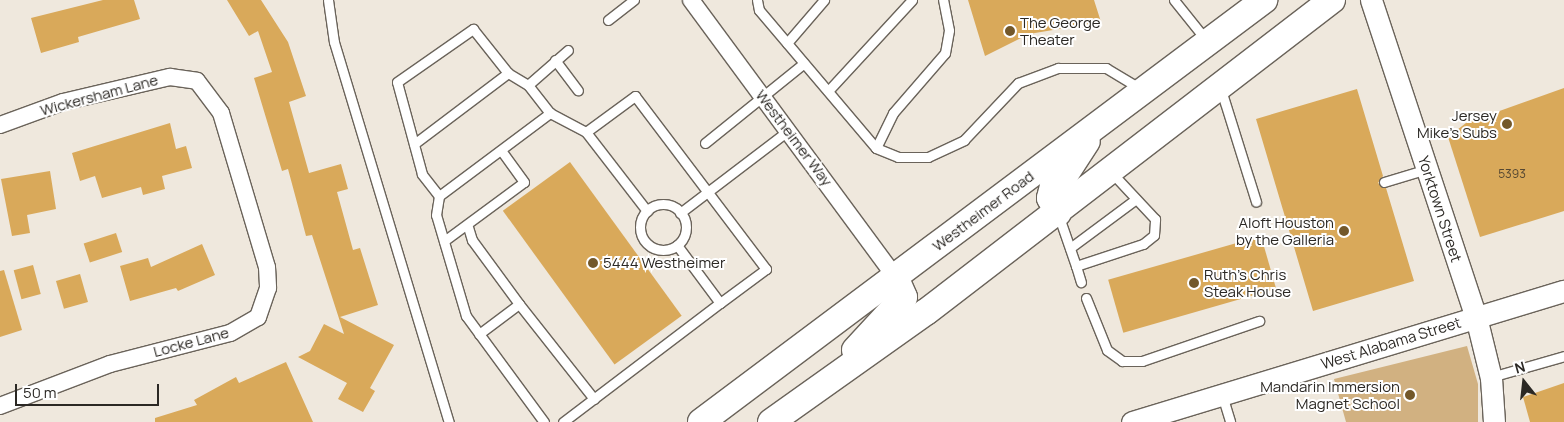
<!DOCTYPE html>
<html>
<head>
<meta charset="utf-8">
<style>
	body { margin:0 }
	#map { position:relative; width:1564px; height:422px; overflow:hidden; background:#efe8dd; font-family:Manrope,sans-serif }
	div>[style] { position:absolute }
	.green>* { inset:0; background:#d1b181 }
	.building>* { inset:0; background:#d9a95a; transform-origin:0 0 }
	.roads { filter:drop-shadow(1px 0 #6a635a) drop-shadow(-1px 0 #6a635a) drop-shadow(0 1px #6a635a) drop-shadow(0 -1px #6a635a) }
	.service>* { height:9px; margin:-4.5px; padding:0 4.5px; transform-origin:4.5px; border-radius:4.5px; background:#fff }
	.service>.ring { margin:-4.5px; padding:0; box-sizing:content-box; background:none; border:9px solid #fff; border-radius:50% }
	.minor>* { height:16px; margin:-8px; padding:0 8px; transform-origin:8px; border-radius:8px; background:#fff }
	.tertiary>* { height:21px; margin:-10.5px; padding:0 10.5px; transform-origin:10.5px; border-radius:10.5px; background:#fff }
	.primary>* { height:26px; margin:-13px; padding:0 13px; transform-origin:13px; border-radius:13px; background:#fff }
	.dots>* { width:14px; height:14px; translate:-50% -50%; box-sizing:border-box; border:2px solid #fff; border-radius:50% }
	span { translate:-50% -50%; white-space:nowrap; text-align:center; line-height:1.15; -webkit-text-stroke:4px #fff; paint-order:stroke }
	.number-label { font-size:12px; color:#564832 }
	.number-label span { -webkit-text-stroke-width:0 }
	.poi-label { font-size:15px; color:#2b2824 }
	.left { translate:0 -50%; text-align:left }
	.right { translate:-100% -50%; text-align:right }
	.street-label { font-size:15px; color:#2b2824 }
	.north { position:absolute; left:1499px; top:357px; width:50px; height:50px; -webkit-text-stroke:4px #fff; paint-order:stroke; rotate:344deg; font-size:14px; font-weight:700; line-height:20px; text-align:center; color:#2b2824 }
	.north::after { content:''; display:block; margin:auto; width:18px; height:22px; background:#2b2824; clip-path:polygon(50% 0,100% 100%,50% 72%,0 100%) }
	.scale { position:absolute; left:15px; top:384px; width:144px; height:22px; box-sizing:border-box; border:2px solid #2b2824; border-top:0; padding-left:6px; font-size:15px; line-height:18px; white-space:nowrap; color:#2b2824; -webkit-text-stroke:4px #fff; paint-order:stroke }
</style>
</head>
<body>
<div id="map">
	<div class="green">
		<i style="clip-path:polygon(1467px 346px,1478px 384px,1478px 422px,1346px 422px,1334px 379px)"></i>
	</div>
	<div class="building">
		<i style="clip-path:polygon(103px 0,134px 0,140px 19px,78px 37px,79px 42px,41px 53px,31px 18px)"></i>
		<i style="clip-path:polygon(227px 0,261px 0,288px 42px,306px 96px,289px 102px,309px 173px,341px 164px,348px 189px,337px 192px,353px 250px,360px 248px,378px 305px,340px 317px,394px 345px,370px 388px,375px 391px,363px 412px,338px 399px,347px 383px,298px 357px,310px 351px,324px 324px,344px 334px,312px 235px,306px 236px,288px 169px,282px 171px,254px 78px,272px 72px,258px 31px,249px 36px)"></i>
		<i style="clip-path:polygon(968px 0,1094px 0,1101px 22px,1029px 34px,985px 56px)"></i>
		<i style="clip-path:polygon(1564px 88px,1564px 211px,1480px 237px,1448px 137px,1466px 123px)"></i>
		<i style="clip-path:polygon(1357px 89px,1383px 176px,1378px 183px,1386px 188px,1414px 281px,1313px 311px,1256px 119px)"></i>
		<i style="clip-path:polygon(170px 123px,176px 149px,186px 146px,192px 168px,162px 176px,165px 189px,143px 195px,141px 187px,102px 198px,95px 176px,80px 181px,72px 153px)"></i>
		<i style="left:570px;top:162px;width:190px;height:83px;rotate:54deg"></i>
		<i style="clip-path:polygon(50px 171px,56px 209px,27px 215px,30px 233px,12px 236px,1px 179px)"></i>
		<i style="left:116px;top:233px;width:20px;height:34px;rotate:72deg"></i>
		<i style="left:1261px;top:236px;width:55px;height:159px;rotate:74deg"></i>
		<i style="clip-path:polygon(202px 244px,215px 275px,178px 291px,176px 288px,130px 301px,120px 266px,148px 258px,151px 267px)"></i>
		<i style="left:33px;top:265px;width:30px;height:20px;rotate:75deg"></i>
		<i style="clip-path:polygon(4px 270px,22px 330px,0 337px,0 271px)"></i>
		<i style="left:80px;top:274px;width:29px;height:25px;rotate:74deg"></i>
		<i style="clip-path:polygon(286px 362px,313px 422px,155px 422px,155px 418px,197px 405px,194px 400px,236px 377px,239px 383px)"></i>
		<i style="clip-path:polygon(1564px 383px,1564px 422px,1530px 422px,1523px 397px)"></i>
	</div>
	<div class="roads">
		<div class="service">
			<i style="left:328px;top:0;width:42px;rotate:81.9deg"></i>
			<i style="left:334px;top:42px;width:397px;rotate:73.2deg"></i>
			<i style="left:757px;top:0;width:10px;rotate:79deg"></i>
			<i style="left:759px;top:10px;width:181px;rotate:49.7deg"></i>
			<i style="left:876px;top:148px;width:24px;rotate:22deg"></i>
			<i style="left:898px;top:157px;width:30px"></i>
			<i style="left:928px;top:157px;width:40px;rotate:-25deg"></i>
			<i style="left:964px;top:140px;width:79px;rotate:-46.5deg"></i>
			<i style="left:1018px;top:83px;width:43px;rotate:-20.6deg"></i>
			<i style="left:1058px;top:68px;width:48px"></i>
			<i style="left:1106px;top:68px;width:41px;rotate:31deg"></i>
			<i style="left:1174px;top:0;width:51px;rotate:51.3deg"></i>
			<i style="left:608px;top:20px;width:33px;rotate:-38deg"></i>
			<i style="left:787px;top:43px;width:57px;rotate:-49.3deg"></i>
			<i style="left:555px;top:60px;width:38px;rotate:53deg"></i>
			<i style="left:528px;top:85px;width:53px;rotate:-41.2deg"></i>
			<i style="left:1221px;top:90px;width:117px;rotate:72.6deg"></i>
			<i style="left:828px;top:91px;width:124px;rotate:-47.3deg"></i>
			<i style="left:586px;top:132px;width:61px;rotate:-36.3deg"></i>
			<i style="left:635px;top:96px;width:217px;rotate:52.9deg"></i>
			<i style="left:766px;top:269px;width:57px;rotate:143.5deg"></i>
			<i style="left:705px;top:143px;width:127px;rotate:-38.9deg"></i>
			<i style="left:414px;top:144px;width:118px;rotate:-37.1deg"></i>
			<i style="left:876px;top:148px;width:39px;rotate:-64deg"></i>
			<i style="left:893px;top:113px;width:79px;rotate:-49.1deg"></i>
			<i style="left:945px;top:53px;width:23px;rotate:-80deg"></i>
			<i style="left:949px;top:30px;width:31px;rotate:-101deg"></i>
			<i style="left:1384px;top:182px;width:45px;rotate:-16.8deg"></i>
			<i style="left:439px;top:196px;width:139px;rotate:-36.8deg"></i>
			<i class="ring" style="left:640px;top:204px;width:37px;height:37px"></i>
			<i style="left:680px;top:213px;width:137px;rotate:-37.3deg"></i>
			<i style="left:1058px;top:214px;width:55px;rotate:70.9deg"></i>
			<i style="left:1076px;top:266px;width:71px;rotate:-18.2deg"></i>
			<i style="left:1143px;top:244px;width:14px;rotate:-39deg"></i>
			<i style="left:1154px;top:235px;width:16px;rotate:-86deg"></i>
			<i style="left:1155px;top:219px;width:64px;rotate:-133.1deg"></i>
			<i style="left:468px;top:227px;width:14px;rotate:73deg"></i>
			<i style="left:472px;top:240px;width:79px;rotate:53.7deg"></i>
			<i style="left:519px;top:304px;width:121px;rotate:51.7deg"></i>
			<i style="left:444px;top:241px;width:99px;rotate:-36.4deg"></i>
			<i style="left:524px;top:182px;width:39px;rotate:-126deg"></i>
			<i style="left:1070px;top:248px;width:82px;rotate:-36.6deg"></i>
			<i style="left:1076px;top:266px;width:17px;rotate:73deg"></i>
			<i style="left:1086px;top:298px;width:56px;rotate:68deg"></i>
			<i style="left:1107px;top:350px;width:19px;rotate:36deg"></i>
			<i style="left:1122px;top:361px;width:20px"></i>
			<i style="left:1142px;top:361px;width:124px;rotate:-18.9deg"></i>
			<i style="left:479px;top:334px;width:50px;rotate:-36.9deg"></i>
			<i style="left:1491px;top:377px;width:76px;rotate:-16deg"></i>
			<i style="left:1222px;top:395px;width:28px;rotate:73deg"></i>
			<i style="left:544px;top:422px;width:132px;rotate:-126.3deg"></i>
			<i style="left:466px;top:316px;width:105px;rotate:-106.5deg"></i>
			<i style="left:436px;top:215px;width:19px;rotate:-81deg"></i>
			<i style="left:439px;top:196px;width:28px;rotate:-128deg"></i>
			<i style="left:422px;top:174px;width:95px;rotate:-105.2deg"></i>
			<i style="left:397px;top:82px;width:93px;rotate:-34.9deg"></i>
			<i style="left:473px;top:29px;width:56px;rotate:51.5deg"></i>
			<i style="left:508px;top:73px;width:23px;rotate:31deg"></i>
			<i style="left:528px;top:85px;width:36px;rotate:52deg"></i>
			<i style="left:550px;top:113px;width:41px;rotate:27.8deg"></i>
			<i style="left:586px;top:132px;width:100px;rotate:52.3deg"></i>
			<i style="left:563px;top:422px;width:197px;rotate:-37.2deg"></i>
			<i style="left:720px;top:303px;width:72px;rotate:-126.6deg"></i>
		</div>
		<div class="minor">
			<i style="left:691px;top:0;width:344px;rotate:53.6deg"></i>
			<i style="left:0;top:125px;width:67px;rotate:-20.1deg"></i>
			<i style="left:63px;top:102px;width:110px;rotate:-13.2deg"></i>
			<i style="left:170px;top:77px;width:27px;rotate:8deg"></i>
			<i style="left:197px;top:81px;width:40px;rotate:53deg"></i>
			<i style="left:221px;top:113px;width:161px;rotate:73.4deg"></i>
			<i style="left:267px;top:267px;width:21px;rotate:87deg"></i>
			<i style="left:268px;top:288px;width:31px;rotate:109deg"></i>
			<i style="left:258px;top:317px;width:32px;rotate:150deg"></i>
			<i style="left:230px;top:333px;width:124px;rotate:165.5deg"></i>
			<i style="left:110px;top:364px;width:118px;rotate:159.1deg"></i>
		</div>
		<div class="tertiary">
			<i style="left:1371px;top:0;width:334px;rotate:71.7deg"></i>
			<i style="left:1476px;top:317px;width:63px;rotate:76.2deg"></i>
			<i style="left:1491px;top:378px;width:44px;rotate:86.1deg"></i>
			<i style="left:1132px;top:422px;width:451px;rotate:-16.9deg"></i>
		</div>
		<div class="primary">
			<i style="left:1058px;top:213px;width:17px;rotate:-118deg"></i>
			<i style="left:1050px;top:198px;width:12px;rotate:-76deg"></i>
			<i style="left:1053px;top:186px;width:16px;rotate:-43deg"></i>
			<i style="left:1065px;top:175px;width:40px;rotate:-57.1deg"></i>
			<i style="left:855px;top:350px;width:72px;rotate:-47.2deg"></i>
			<i style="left:904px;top:297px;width:22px;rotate:-114deg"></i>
			<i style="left:701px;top:422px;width:704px;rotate:-36.85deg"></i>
			<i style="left:771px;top:422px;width:190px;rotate:-35.4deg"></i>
			<i style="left:926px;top:312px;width:512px;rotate:-37.54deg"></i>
		</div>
	</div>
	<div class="dots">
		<i style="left:1010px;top:31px;background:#73582a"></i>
		<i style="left:1507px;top:124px;background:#73582a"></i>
		<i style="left:1344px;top:231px;background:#73582a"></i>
		<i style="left:593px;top:263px;background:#73582a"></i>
		<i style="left:1194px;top:283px;background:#73582a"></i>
		<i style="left:1410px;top:395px;background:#73582a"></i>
	</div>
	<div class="number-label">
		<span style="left:1512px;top:174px">5393</span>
	</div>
	<div class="poi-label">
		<span class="left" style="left:1020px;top:31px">The George<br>Theater</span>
		<span class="right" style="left:1497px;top:124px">Jersey<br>Mike's Subs</span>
		<span class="right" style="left:1334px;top:231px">Aloft Houston<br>by the Galleria</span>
		<span class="left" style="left:603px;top:263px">5444 Westheimer</span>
		<span class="left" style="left:1204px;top:283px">Ruth's Chris<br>Steak House</span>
		<span class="right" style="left:1400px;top:395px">Mandarin Immersion<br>Magnet School</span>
	</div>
	<div class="street-label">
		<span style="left:99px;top:95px;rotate:-15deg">Wickersham Lane</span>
		<span style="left:794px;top:138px;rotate:53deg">Westheimer Way</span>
		<span style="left:1440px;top:209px;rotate:72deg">Yorktown Street</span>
		<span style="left:983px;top:211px;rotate:-37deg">Westheimer Road</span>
		<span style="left:191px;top:342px;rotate:-15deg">Locke Lane</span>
		<span style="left:1391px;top:343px;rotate:-17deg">West Alabama Street</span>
	</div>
	<div class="north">N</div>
	<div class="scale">50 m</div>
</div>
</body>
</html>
